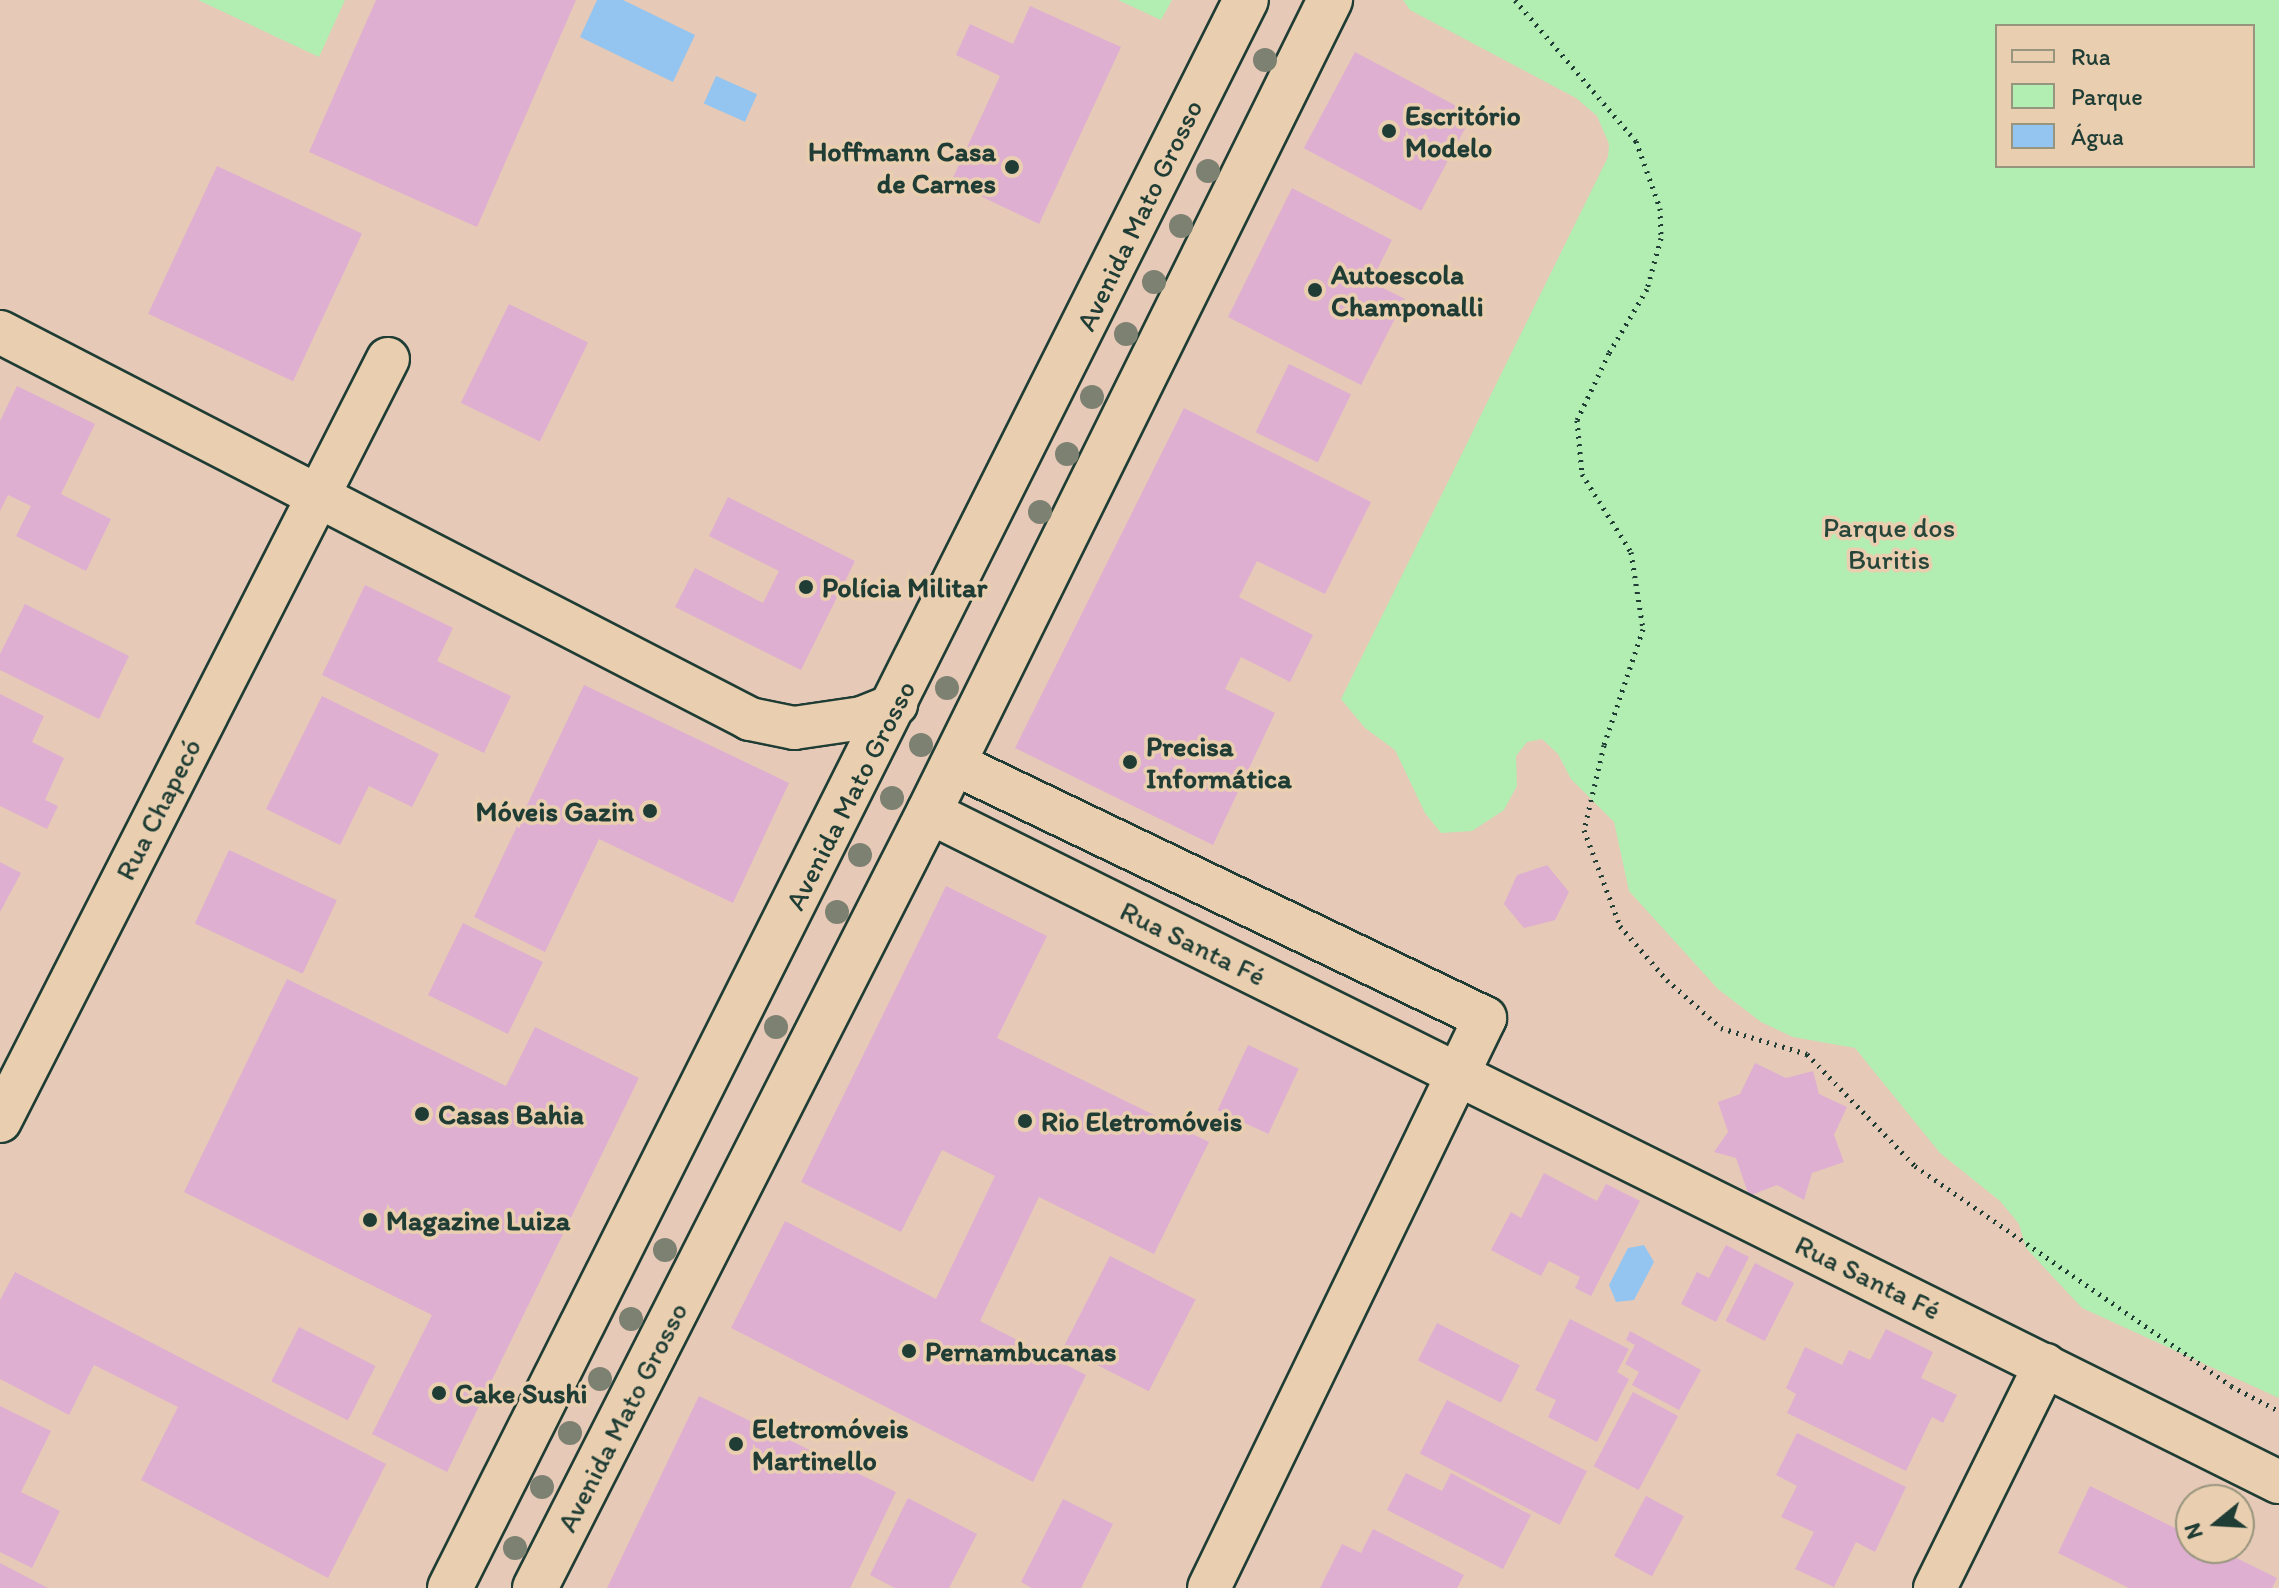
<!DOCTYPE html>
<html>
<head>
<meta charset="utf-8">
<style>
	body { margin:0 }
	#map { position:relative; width:2279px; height:1588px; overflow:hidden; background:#e7c9b7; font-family:Itim,sans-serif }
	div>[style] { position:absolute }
	.green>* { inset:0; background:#b2edb2 }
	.water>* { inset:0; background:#94c5f0; transform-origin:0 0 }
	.building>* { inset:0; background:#deafd1; transform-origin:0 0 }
	.path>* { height:5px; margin-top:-2.5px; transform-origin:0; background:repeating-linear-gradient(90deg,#1f3d34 0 2px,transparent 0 8px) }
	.roads { filter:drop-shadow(2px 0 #1f3d34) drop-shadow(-2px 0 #1f3d34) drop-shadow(0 2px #1f3d34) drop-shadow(0 -2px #1f3d34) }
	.minor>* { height:42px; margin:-21px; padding:0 21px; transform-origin:21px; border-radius:21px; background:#e9cfb0 }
	.major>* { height:44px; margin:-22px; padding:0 22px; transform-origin:22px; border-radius:22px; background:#e9cfb0 }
	.trees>* { width:24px; height:24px; margin:-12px; border-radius:50%; background:#7d8172 }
	.dots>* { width:22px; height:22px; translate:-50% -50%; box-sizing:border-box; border:4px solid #e9cfb0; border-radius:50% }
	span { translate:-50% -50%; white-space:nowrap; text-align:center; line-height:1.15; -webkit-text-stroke:7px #e9cfb0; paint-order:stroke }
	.poi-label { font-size:28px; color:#1f3d34; font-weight:700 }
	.left { translate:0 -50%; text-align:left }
	.right { translate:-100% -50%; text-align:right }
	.street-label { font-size:28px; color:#1f3d34 }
	.park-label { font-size:28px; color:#26463a }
	.legend { position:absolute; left:1995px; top:24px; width:260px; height:144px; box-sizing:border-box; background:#e9cfb0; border:2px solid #98957e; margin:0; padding:10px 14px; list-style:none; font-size:24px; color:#1f3d34 }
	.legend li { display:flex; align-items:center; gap:16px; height:40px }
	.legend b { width:40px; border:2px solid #98957e }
	.north { position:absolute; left:2175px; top:1484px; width:80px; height:80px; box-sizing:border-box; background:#e9cfb0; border:2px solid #98957e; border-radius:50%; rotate:252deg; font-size:22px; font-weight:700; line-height:32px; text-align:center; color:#1f3d34 }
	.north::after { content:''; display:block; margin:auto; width:28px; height:36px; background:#1f3d34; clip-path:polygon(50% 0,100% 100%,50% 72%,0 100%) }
</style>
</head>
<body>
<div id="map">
	<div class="green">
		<i style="clip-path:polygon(198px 0,345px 0,319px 57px)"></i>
		<i style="clip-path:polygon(1118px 0,1172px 0,1161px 20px)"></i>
		<i style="clip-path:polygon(evenodd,1403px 0,2279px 0,2279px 1398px,2082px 1308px,2026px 1248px,2019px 1224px,2000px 1201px,1940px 1153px,1855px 1048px,1793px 1037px,1761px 1022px,1718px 989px,1629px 891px,1614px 822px,1571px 779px,1558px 754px,1542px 739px,1527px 742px,1516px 756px,1517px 786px,1504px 810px,1472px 831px,1441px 833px,1425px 813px,1395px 750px,1365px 728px,1341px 699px,1608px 157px,1609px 144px,1597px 116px,1576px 98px,1410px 10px,1403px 0,2253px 26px,2253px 166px,1997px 166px,1997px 26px,2253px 26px)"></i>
	</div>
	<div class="water">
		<i style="clip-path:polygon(597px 0,623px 0,695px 35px,673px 82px,580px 37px)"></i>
		<i style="left:716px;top:76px;width:45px;height:30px;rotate:24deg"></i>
		<i style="clip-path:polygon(1644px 1245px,1654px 1262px,1634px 1300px,1616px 1302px,1609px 1285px,1628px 1248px)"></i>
	</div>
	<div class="building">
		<i style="clip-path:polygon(376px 0,576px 0,477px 227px,309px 152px)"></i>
		<i style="clip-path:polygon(1030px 6px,1121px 47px,1039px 224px,951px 182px,1000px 76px,956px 55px,970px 24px,1013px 44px)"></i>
		<i style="left:1355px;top:52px;width:133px;height:109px;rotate:28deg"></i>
		<i style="left:217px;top:166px;width:160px;height:163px;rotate:25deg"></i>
		<i style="clip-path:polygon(1292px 188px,1392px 240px,1371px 282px,1405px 299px,1361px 385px,1228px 317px)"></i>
		<i style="left:509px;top:304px;width:88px;height:110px;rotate:26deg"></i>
		<i style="left:1289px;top:364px;width:69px;height:76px;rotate:26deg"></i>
		<i style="clip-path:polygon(17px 386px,95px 424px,61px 494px,111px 519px,86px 571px,16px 536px,31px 506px,8px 495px,0 511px,0 421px)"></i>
		<i style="clip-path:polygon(1184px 408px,1371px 502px,1325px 594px,1257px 561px,1239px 597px,1313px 635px,1290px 682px,1241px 657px,1225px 689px,1275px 713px,1213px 845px,1015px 748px)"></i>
		<i style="clip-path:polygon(728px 497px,855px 561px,801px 670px,675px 607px,695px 568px,763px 603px,779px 571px,709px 536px)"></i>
		<i style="clip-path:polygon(365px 585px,453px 628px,437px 661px,511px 696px,484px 753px,322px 675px)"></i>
		<i style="clip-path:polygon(25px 604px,129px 656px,99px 719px,0 670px,0 654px)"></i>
		<i style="clip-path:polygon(584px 685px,789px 783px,733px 903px,599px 839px,545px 952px,474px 917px)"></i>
		<i style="clip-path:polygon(0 694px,44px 716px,32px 742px,64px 758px,45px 800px,58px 806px,47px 829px,0 806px)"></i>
		<i style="clip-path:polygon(322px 696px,439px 754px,412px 807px,369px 786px,340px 845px,266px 809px)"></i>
		<i style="left:229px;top:850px;width:119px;height:81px;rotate:25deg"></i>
		<i style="clip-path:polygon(0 862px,21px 873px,0 912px)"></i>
		<i style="clip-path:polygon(1547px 865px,1569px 892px,1555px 920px,1524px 928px,1504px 904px,1517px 875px)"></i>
		<i style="clip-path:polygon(946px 886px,1047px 936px,997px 1038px,1209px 1142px,1154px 1254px,1039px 1197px,980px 1321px,1086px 1375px,1033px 1482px,731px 1328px,785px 1221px,936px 1299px,995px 1176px,942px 1150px,901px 1232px,801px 1182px)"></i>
		<i style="left:463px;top:923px;width:89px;height:80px;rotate:26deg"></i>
		<i style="clip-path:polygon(287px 979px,506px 1086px,535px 1027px,639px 1078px,447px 1472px,372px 1434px,432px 1315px,184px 1192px)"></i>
		<i style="left:1248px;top:1045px;width:56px;height:72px;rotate:25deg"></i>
		<i style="clip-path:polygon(1755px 1063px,1786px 1078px,1813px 1071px,1819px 1094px,1847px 1107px,1834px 1135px,1844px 1162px,1812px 1173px,1804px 1200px,1777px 1185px,1749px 1196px,1736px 1158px,1714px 1152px,1728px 1132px,1718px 1102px,1740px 1094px)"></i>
		<i style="clip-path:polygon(1544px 1173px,1597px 1201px,1606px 1184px,1640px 1201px,1591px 1296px,1575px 1288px,1580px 1277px,1549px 1261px,1541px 1276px,1491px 1250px,1511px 1212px,1521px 1218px)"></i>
		<i style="clip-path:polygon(1726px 1245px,1749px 1257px,1716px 1322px,1681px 1304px,1697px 1272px,1709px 1278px)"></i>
		<i style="left:1110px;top:1256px;width:96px;height:103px;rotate:27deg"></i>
		<i style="left:1755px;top:1263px;width:44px;height:65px;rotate:27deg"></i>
		<i style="clip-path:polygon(15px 1272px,386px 1464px,328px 1578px,141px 1480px,178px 1407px,94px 1365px,69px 1415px,0 1379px,0 1300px)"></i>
		<i style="clip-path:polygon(1570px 1319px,1629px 1349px,1617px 1372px,1629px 1379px,1597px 1442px,1548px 1417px,1556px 1400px,1535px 1390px)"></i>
		<i style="left:1437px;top:1323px;width:93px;height:42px;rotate:27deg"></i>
		<i style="left:299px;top:1327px;width:86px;height:61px;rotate:27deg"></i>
		<i style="clip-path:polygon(1886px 1329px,1933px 1352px,1921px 1378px,1957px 1395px,1943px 1423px,1932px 1417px,1906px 1471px,1787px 1413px,1796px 1394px,1786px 1388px,1805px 1347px,1842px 1365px,1849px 1350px,1870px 1360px)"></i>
		<i style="clip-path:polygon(1630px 1331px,1701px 1370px,1679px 1410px,1632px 1385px,1639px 1372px,1625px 1364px,1635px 1345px,1626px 1340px)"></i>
		<i style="left:1633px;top:1392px;width:51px;height:84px;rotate:28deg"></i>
		<i style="clip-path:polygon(699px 1396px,896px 1492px,850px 1588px,607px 1588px)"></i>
		<i style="left:1447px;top:1400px;width:157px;height:60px;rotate:27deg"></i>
		<i style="clip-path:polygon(0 1406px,51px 1431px,21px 1492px,60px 1511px,32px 1568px,0 1552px)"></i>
		<i style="clip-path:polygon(1797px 1433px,1906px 1487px,1875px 1552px,1856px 1542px,1834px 1587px,1795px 1569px,1814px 1532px,1781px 1517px,1797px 1486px,1776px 1475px)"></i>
		<i style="clip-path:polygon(1406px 1473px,1442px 1491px,1451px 1473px,1531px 1515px,1503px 1569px,1387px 1510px)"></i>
		<i style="clip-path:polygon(2090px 1486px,2191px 1536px,2191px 1548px,2216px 1548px,2277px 1578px,2272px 1588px,2129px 1588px,2058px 1553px)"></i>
		<i style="left:1646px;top:1496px;width:43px;height:68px;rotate:28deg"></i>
		<i style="clip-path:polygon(908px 1498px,977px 1534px,949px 1588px,895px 1588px,870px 1575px)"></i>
		<i style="clip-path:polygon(1063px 1499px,1113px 1524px,1081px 1588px,1032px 1588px,1021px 1582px)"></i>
		<i style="clip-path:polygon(1373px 1529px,1464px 1575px,1457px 1588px,1320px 1588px,1342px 1544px,1361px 1553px)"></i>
		<i style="clip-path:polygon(0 1563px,48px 1588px,0 1588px)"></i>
	</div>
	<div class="path">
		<i style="left:1515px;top:0;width:186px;rotate:49.4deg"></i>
		<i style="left:1636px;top:141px;width:71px;rotate:70.3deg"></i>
		<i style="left:1660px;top:208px;width:30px;rotate:88deg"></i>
		<i style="left:1661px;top:238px;width:53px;rotate:105.4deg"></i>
		<i style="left:1647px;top:289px;width:74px;rotate:120.7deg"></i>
		<i style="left:1609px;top:353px;width:74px;rotate:115.5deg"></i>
		<i style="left:1577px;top:420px;width:54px;rotate:84.7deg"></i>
		<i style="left:1582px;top:474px;width:92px;rotate:57.9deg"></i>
		<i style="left:1631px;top:552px;width:78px;rotate:81.1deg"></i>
		<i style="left:1643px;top:629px;width:122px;rotate:108.6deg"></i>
		<i style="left:1604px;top:745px;width:87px;rotate:103.2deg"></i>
		<i style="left:1584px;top:830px;width:103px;rotate:69.4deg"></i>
		<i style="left:1620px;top:926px;width:72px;rotate:49deg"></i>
		<i style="left:1667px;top:980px;width:72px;rotate:41.6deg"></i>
		<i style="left:1721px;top:1028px;width:90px;rotate:16.8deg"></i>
		<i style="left:1807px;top:1054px;width:156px;rotate:46deg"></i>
		<i style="left:1915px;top:1166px;width:385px;rotate:34.8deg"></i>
		<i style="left:2231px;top:1386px;width:54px;rotate:27.5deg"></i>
	</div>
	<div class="roads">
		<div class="minor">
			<i style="left:0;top:332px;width:844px;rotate:27.29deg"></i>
			<i style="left:750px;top:719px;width:45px;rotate:11.6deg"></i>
			<i style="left:794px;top:728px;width:69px;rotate:-8.4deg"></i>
			<i style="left:862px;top:718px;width:37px;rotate:-22deg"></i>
			<i style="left:953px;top:763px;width:590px;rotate:25.61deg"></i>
			<i style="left:1485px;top:1018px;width:633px;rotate:115.84deg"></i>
			<i style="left:929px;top:812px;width:1507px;rotate:26.4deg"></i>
			<i style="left:0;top:1121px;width:855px;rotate:-63.02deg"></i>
			<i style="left:1935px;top:1588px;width:249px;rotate:-63.7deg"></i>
		</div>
		<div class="major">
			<i style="left:450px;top:1588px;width:1776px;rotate:-63.38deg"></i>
			<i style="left:535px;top:1588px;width:870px;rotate:-63.08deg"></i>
			<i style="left:929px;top:812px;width:906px;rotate:-63.72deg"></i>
		</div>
	</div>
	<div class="trees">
		<i style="left:1265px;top:60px"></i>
		<i style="left:1208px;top:171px"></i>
		<i style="left:1181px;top:226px"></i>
		<i style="left:1154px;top:282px"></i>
		<i style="left:1126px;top:334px"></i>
		<i style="left:1092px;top:397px"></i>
		<i style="left:1067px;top:454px"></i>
		<i style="left:1040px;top:512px"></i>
		<i style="left:947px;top:688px"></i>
		<i style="left:921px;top:745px"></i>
		<i style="left:892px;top:798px"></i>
		<i style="left:860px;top:855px"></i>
		<i style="left:837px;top:912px"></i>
		<i style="left:776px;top:1027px"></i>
		<i style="left:665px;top:1250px"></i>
		<i style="left:631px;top:1319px"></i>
		<i style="left:600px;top:1379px"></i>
		<i style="left:570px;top:1433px"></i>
		<i style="left:542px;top:1487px"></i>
		<i style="left:515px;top:1548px"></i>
	</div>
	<div class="dots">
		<i style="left:1389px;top:131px;background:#1f3d34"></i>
		<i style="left:1012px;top:167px;background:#1f3d34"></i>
		<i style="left:1315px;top:290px;background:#1f3d34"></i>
		<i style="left:806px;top:587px;background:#1f3d34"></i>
		<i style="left:1130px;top:762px;background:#1f3d34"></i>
		<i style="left:650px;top:811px;background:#1f3d34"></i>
		<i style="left:422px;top:1114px;background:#1f3d34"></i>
		<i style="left:1025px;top:1121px;background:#1f3d34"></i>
		<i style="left:370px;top:1220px;background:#1f3d34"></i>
		<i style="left:909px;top:1351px;background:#1f3d34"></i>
		<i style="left:439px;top:1393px;background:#1f3d34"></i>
		<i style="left:736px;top:1444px;background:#1f3d34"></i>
	</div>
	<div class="poi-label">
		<span class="left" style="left:1405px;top:131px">Escritório<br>Modelo</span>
		<span class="right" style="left:996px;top:167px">Hoffmann Casa<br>de Carnes</span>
		<span class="left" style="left:1331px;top:290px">Autoescola<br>Champonalli</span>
		<span class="left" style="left:822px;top:587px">Polícia Militar</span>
		<span class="left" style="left:1146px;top:762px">Precisa<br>Informática</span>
		<span class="right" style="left:634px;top:811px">Móveis Gazin</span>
		<span class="left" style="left:438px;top:1114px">Casas Bahia</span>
		<span class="left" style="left:1041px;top:1121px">Rio Eletromóveis</span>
		<span class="left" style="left:386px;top:1220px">Magazine Luiza</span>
		<span class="left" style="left:925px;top:1351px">Pernambucanas</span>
		<span class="left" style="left:455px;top:1393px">Cake Sushi</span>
		<span class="left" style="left:752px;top:1444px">Eletromóveis<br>Martinello</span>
	</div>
	<div class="street-label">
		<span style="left:1139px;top:215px;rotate:-64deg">Avenida Mato Grosso</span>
		<span style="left:850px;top:795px;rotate:-63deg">Avenida Mato Grosso</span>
		<span style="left:158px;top:809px;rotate:-63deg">Rua Chapecó</span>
		<span style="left:1193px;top:943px;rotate:26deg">Rua Santa Fé</span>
		<span style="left:1868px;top:1277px;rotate:26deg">Rua Santa Fé</span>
		<span style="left:622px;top:1417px;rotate:-63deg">Avenida Mato Grosso</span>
	</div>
	<div class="park-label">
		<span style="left:1889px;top:543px">Parque dos<br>Buritis</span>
	</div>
	<ul class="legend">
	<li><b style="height:10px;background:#e9cfb0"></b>Rua</li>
	<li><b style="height:22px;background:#b2edb2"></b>Parque</li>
	<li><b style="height:22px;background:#94c5f0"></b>Água</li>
	</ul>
	<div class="north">N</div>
</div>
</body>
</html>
